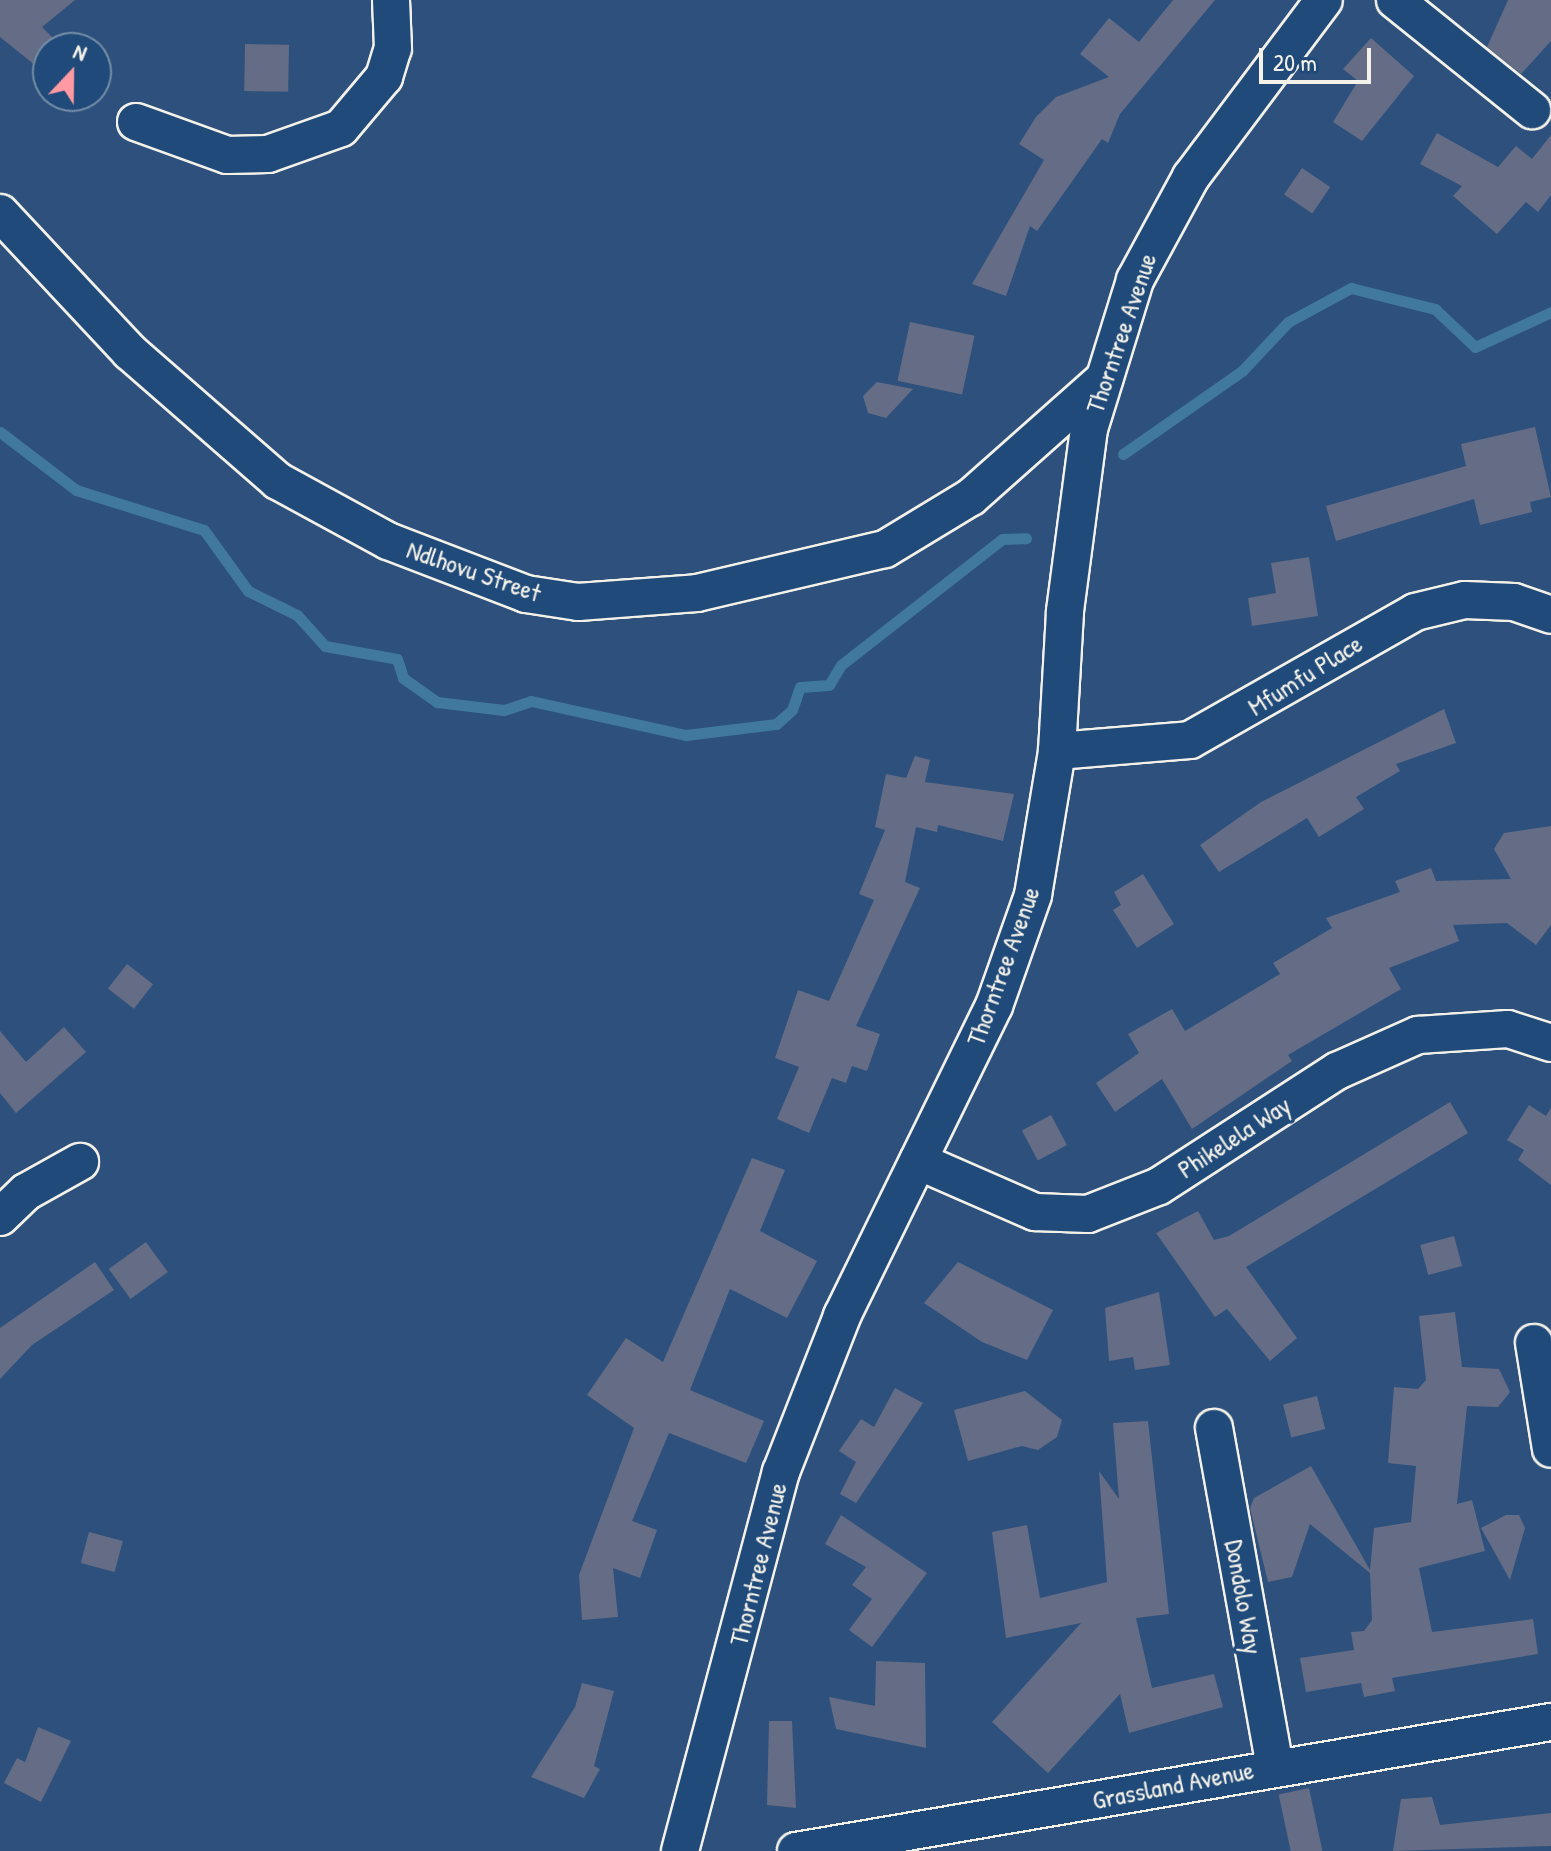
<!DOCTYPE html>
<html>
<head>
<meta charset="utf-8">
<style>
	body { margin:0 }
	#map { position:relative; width:1551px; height:1851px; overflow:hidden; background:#2d517c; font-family:"Patrick Hand",sans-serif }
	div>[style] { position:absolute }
	.stream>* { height:11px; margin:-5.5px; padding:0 5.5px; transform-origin:5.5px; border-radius:5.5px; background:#41789e }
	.building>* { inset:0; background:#646c86; transform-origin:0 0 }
	.roads { filter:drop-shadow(2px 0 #f4f1e8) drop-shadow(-2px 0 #f4f1e8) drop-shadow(0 2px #f4f1e8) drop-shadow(0 -2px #f4f1e8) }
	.street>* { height:36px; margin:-18px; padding:0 18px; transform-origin:18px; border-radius:18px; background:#1f4a7a }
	span { translate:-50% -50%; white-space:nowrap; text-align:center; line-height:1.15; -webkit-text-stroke:7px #1f4a7a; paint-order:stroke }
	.street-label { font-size:26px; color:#f4f1e8 }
	.north { position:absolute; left:32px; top:32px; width:80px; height:80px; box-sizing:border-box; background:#1f4a7a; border:2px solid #748da6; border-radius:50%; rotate:22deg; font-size:22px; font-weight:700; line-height:32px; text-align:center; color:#f4f1e8 }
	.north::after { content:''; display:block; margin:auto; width:28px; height:36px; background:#ff9aa2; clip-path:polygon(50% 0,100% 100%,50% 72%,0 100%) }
	.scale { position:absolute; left:1259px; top:48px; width:112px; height:36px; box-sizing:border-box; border:4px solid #f4f1e8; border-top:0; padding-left:10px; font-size:24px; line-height:28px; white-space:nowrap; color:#f4f1e8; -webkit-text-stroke:6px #1f4a7a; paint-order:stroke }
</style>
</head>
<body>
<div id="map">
	<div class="stream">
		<i style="left:0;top:432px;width:96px;rotate:37.3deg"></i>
		<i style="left:76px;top:490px;width:134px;rotate:17.4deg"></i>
		<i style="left:204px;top:530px;width:75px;rotate:54.2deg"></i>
		<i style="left:248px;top:591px;width:55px;rotate:26.1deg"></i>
		<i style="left:297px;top:615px;width:42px;rotate:47.9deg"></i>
		<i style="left:325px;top:646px;width:73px;rotate:10.2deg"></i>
		<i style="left:397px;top:659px;width:20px;rotate:72deg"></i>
		<i style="left:403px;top:678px;width:42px;rotate:35.2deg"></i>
		<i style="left:437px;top:702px;width:67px;rotate:6.8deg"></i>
		<i style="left:504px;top:710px;width:28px;rotate:-18deg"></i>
		<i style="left:531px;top:701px;width:159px;rotate:12.4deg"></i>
		<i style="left:686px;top:735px;width:91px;rotate:-7deg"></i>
		<i style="left:776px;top:724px;width:21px;rotate:-41deg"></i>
		<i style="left:792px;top:710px;width:24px;rotate:-71deg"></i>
		<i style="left:800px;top:687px;width:29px;rotate:-4deg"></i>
		<i style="left:829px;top:685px;width:23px;rotate:-59deg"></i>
		<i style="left:841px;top:665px;width:204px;rotate:-38deg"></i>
		<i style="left:1002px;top:539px;width:24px;rotate:-2deg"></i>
		<i style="left:1123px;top:454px;width:145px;rotate:-34.9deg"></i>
		<i style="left:1242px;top:371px;width:67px;rotate:-46.8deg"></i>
		<i style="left:1288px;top:322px;width:72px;rotate:-28.4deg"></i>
		<i style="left:1351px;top:288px;width:87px;rotate:14deg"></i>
		<i style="left:1435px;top:309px;width:55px;rotate:43.5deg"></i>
		<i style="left:1475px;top:347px;width:84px;rotate:-24.7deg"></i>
	</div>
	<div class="building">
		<i style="clip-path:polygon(0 0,75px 0,42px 27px,63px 48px,48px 48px,41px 70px,0 37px)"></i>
		<i style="clip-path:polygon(1173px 0,1215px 0,1120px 114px,1108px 143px,1102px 139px,1037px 231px,1030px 226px,1006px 296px,972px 284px,1044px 160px,1019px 144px,1036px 117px,1056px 97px,1109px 77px,1080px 54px,1109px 18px,1139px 42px)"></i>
		<i style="clip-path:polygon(1508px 0,1551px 0,1551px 41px,1521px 74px,1487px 47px)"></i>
		<i style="clip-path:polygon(1371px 38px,1414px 76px,1362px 141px,1333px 122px,1358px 81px,1343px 69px)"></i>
		<i style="left:245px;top:44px;width:44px;height:47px;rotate:1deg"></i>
		<i style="clip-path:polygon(1437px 133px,1498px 167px,1516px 146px,1532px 159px,1551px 135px,1551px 195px,1538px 212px,1526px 202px,1497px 234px,1453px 196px,1462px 186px,1420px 164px)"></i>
		<i style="left:1302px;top:168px;width:34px;height:32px;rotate:34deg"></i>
		<i style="left:910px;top:322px;width:66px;height:60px;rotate:12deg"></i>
		<i style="clip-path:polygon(877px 382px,913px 389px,886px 418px,868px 413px,863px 396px)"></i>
		<i style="clip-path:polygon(1535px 427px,1551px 497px,1530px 502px,1532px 512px,1480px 525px,1474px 499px,1336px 541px,1326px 506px,1466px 466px,1461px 444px)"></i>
		<i style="clip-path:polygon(1309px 557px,1318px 616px,1252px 626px,1248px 598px,1276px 593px,1271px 563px)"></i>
		<i style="clip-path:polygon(1444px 709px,1456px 743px,1396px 764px,1400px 771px,1356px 797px,1364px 809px,1319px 837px,1307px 818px,1219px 872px,1200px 845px,1261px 802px)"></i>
		<i style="clip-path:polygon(915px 756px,930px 760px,925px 782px,1014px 794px,1003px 841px,938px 825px,937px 832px,916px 827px,905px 882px,920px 888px,856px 1026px,880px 1034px,867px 1071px,852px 1066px,846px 1083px,832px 1078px,809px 1133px,777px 1119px,799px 1067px,775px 1058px,798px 990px,829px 1001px,874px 900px,859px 894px,885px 830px,875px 827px,886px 774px,906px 778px)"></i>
		<i style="clip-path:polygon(1551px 826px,1551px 925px,1536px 945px,1507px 923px,1453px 925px,1459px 941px,1389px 968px,1401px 989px,1288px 1055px,1292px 1061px,1192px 1129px,1162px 1079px,1115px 1112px,1096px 1083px,1139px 1053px,1128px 1034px,1172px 1009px,1185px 1031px,1280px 974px,1273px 963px,1332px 928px,1326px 918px,1400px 892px,1395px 881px,1431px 868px,1436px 881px,1511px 879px,1494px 849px,1504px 833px)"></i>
		<i style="clip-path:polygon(1143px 874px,1174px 924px,1137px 948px,1113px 910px,1121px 905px,1114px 892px)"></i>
		<i style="left:127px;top:964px;width:33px;height:31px;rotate:38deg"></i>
		<i style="clip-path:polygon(64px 1027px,86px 1052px,16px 1113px,0 1093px,0 1031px,26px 1062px)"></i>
		<i style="clip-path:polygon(1450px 1102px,1468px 1133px,1246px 1267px,1297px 1338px,1270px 1361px,1227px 1309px,1215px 1317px,1156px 1233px,1198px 1211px,1214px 1240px,1229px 1236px)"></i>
		<i style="clip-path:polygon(1529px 1105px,1546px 1116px,1551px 1108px,1551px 1185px,1518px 1160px,1524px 1150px,1507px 1140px)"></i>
		<i style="left:1051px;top:1115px;width:34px;height:33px;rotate:62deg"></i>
		<i style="clip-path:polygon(752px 1158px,785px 1170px,760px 1231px,817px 1261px,787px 1318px,730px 1289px,690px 1390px,764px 1421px,746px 1463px,669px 1433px,632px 1521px,657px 1530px,640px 1578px,613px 1568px,618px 1617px,582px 1620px,579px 1575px,634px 1428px,587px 1395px,626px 1338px,663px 1362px)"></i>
		<i style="left:1454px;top:1236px;width:31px;height:35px;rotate:75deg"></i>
		<i style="left:146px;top:1242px;width:37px;height:46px;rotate:54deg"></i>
		<i style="clip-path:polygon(95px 1262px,114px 1290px,32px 1345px,0 1379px,0 1328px)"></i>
		<i style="clip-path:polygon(958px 1262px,1053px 1310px,1027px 1360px,982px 1342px,924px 1303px)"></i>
		<i style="clip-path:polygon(1159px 1292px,1170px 1365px,1135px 1370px,1133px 1357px,1109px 1361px,1105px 1308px)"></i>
		<i style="clip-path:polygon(1455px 1312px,1462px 1367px,1499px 1369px,1510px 1392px,1498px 1407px,1467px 1406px,1457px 1504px,1472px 1500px,1485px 1551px,1419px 1568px,1432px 1632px,1533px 1619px,1538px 1654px,1392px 1678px,1395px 1691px,1364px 1697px,1361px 1683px,1306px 1692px,1300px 1658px,1354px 1650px,1351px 1632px,1364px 1631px,1372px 1620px,1370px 1573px,1310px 1524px,1292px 1577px,1268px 1582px,1250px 1508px,1254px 1498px,1311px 1466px,1370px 1570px,1374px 1528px,1411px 1522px,1416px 1466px,1388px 1463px,1394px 1387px,1418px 1389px,1426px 1380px,1419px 1316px)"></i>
		<i style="clip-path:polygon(895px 1388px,923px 1403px,856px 1503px,840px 1494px,856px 1462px,839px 1451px,861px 1419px,874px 1427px)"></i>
		<i style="clip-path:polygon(1025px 1391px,1062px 1420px,1057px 1437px,1038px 1450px,1022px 1446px,968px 1461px,954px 1410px)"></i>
		<i style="left:1317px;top:1396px;width:34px;height:35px;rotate:76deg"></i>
		<i style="clip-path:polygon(1148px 1421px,1169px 1614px,1136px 1618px,1152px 1688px,1214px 1674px,1223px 1707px,1129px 1733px,1120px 1694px,1048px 1773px,992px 1722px,1081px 1623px,1006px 1638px,992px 1532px,1027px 1525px,1040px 1598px,1107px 1582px,1099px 1471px,1119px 1499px,1113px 1423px)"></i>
		<i style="clip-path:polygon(841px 1515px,927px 1573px,872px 1647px,849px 1630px,872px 1599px,852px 1585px,866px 1567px,825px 1544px)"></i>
		<i style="clip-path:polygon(1506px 1515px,1519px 1515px,1525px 1528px,1510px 1580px,1481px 1528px)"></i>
		<i style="left:89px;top:1532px;width:35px;height:32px;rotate:15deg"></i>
		<i style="clip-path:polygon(876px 1661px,925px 1663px,926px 1748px,836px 1729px,829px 1697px,875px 1706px)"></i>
		<i style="clip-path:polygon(582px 1683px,614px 1691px,594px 1766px,600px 1769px,584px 1798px,531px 1777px,575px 1707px)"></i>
		<i style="clip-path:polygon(769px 1721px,792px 1721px,796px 1808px,767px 1805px)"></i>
		<i style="clip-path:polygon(38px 1727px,71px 1741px,41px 1802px,4px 1783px,17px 1758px,25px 1762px)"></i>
		<i style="left:1309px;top:1788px;width:64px;height:31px;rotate:78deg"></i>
		<i style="clip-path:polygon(1432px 1797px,1440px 1825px,1551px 1813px,1551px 1846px,1393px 1851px,1401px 1799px)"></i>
	</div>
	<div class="roads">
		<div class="street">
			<i style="left:1395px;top:0;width:176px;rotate:38.8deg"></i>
			<i style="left:136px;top:122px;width:97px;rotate:19.9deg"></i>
			<i style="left:227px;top:155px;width:41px;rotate:-1.4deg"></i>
			<i style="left:268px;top:154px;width:77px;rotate:-19.6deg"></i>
			<i style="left:341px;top:128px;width:67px;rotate:-49.9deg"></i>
			<i style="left:384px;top:77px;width:30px;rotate:-73deg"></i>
			<i style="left:393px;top:48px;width:48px;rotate:-92.4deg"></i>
			<i style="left:0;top:213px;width:190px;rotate:46.9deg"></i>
			<i style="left:130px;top:352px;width:196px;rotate:41.1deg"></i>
			<i style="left:278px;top:481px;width:125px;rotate:28.6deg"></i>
			<i style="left:388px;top:541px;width:148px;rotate:21deg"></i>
			<i style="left:526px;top:594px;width:53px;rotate:8.7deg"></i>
			<i style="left:578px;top:602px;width:119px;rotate:-4.3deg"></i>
			<i style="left:697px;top:593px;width:193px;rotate:-13.2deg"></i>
			<i style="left:885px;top:549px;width:100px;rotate:-31.2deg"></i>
			<i style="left:971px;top:497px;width:178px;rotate:-41.6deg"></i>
			<i style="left:1057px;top:751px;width:133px;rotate:-4.7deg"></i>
			<i style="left:1190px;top:740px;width:259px;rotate:-29.6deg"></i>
			<i style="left:1415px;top:612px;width:51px;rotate:-13.5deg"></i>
			<i style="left:1465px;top:600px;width:49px;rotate:2.3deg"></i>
			<i style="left:1514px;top:602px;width:39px;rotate:19deg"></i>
			<i style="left:918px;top:1161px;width:128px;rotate:23.6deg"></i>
			<i style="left:1035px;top:1212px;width:53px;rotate:2.2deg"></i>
			<i style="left:1088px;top:1214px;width:76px;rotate:-21.5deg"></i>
			<i style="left:1159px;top:1186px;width:212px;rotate:-32.9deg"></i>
			<i style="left:1337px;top:1071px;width:89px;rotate:-24deg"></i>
			<i style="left:1418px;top:1035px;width:90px;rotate:-3.8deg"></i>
			<i style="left:1508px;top:1029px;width:45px;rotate:18deg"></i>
			<i style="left:0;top:1217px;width:36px;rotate:-44deg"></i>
			<i style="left:26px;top:1192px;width:62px;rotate:-29.1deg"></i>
			<i style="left:1534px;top:1343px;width:107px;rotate:80.9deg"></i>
			<i style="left:1214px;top:1428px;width:343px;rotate:79.8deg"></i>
			<i style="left:680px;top:1851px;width:392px;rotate:-75.1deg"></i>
			<i style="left:781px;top:1472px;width:168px;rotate:-68.6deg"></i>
			<i style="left:842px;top:1316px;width:345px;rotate:-63.9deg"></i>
			<i style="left:994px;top:1006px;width:118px;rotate:-70.6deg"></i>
			<i style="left:1033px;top:895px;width:146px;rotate:-80.5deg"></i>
			<i style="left:1057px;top:751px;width:140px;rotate:-86.7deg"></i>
			<i style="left:1065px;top:611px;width:184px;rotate:-82.5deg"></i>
			<i style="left:1089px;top:429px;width:156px;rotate:-72.8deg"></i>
			<i style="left:1135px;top:280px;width:117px;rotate:-61.5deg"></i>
			<i style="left:1191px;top:177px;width:221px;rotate:-53.1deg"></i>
			<i style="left:796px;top:1851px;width:766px;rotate:-9.7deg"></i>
		</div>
	</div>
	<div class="street-label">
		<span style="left:1121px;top:333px;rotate:-71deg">Thorntree Avenue</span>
		<span style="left:474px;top:571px;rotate:19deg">Ndlhovu Street</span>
		<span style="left:1305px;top:675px;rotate:-32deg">Mfumfu Place</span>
		<span style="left:1003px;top:966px;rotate:-70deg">Thorntree Avenue</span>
		<span style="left:1234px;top:1137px;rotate:-33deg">Phikelela Way</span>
		<span style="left:758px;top:1564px;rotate:-76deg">Thorntree Avenue</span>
		<span style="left:1244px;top:1597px;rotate:80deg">Dondolo Way</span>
		<span style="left:1173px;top:1785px;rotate:-11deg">Grassland Avenue</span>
	</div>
	<div class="north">N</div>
	<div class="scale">20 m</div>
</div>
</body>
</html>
